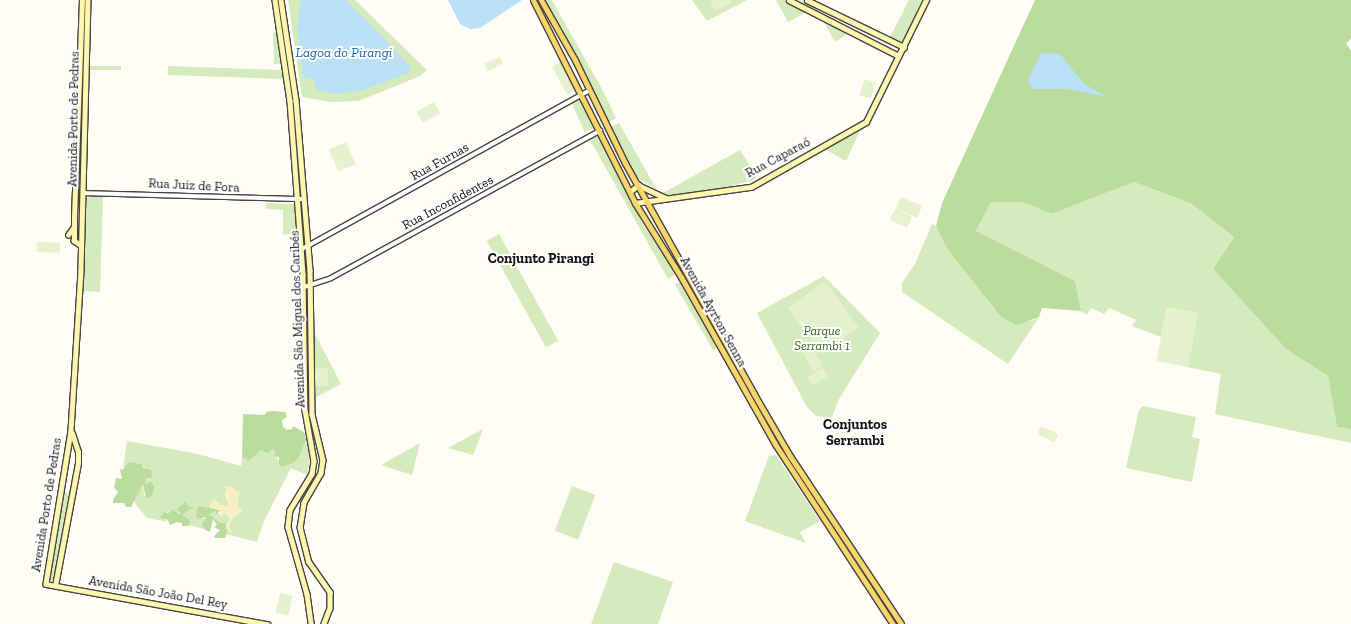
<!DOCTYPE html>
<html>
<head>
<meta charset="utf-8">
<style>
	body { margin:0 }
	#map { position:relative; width:1351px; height:624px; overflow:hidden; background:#fffdf5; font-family:"Zilla Slab",serif }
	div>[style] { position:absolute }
	.green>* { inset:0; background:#d5ebbd; transform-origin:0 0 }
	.forest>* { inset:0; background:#b9dc9c }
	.sand>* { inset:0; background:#fbeec1 }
	.pitch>* { inset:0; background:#e6f2cf; transform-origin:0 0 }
	.water>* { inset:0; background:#b9e0f7 }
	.roads { filter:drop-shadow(1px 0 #444) drop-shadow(-1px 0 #444) drop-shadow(0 1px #444) drop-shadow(0 -1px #444) }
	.tertiary>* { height:4px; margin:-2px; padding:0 2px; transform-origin:2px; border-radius:2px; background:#fff }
	.secondary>* { height:4.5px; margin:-2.25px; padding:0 2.25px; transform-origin:2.25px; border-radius:2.25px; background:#fff6b0 }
	.primary>* { height:5px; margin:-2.5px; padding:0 2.5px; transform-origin:2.5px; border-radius:2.5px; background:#f9d66b }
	span { translate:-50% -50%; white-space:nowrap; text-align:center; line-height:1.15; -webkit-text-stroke:4px #fff; paint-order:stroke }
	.street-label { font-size:13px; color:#111 }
	.park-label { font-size:13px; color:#2f6b1f; font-style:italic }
	.water-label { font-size:14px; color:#1768a6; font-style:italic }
	.neighbourhood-label { font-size:14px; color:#111; font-weight:700 }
</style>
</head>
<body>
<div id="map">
	<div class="green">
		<i style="clip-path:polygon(288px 0,355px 0,427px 70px,420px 76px,359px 101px,330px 102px,302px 97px)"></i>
		<i style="clip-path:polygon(544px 0,552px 0,602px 89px,616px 118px,608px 123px)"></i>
		<i style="clip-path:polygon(692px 0,747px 0,707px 21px)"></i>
		<i style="clip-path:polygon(776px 0,785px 0,807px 12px,788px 22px)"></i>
		<i style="clip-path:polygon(909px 0,922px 0,902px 42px,890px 37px)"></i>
		<i style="clip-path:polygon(823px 20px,849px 33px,835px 42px)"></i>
		<i style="clip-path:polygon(273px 32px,278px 32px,282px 64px,274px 64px)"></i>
		<i style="left:90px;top:66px;width:31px;height:4px"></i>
		<i style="clip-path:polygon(168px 66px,280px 70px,285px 77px,284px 79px,168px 75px)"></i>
		<i style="left:580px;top:97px;width:34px;height:10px;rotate:66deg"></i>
		<i style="clip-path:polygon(619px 123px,657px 190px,638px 178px,609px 128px)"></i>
		<i style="clip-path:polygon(862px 126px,846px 161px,824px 149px)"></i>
		<i style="clip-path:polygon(599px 133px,642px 223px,676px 274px,668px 279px,589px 138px)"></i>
		<i style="clip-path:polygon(740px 150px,757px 177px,754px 180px,719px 189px,665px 196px,663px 193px)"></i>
		<i style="clip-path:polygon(1134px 182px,1192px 204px,1234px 237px,1213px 269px,1286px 349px,1328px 376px,1337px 427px,1351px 429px,1351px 443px,1215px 414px,1221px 374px,1187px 367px,1198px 313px,1167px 307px,1161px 337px,1132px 326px,1136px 320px,1109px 308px,1104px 314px,1091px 308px,1087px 315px,1081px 311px,1075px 281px,976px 231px,991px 202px,1023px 202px,1052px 214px)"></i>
		<i style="clip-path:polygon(92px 196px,103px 197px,100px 292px,83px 291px,86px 199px)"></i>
		<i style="clip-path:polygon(266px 203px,295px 204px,298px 232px,283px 235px,283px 210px,266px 209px)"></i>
		<i style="clip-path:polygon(932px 224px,936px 226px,946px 247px,978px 285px,993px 308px,1032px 321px,1039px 317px,1008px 364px,902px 292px,902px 283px,915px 264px)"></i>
		<i style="left:499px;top:234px;width:122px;height:14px;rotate:61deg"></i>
		<i style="clip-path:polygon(824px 276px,880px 333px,839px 399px,831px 419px,815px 415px,807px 407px,757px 313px)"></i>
		<i style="left:681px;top:281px;width:76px;height:7px;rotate:60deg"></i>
		<i style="clip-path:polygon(315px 334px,341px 384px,316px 397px,314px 338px)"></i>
		<i style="clip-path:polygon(1143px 406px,1196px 417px,1192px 437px,1200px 439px,1192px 482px,1126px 468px,1139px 410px)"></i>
		<i style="clip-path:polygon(483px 429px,473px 455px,448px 448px)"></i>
		<i style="clip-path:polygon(306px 440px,310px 460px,307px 475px,291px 468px,264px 521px,257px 542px,226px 534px,227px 529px,231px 531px,229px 525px,234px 516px,242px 512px,237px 504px,239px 492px,231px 487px,225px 494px,229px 506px,219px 505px,218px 502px,210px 504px,210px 508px,202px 508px,202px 518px,207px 520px,204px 529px,190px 525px,182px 516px,189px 507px,183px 503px,179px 514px,175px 511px,166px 512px,164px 519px,168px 522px,147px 518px,134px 502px,136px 493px,143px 483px,144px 496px,152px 496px,155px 485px,146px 485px,145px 480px,153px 477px,140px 463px,133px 463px,123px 470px,127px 441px,198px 454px,241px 466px,242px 457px,249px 461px,261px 450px,272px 449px,282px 467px,294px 463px,299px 457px)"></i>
		<i style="clip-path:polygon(420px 443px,412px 475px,381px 465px)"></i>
		<i style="clip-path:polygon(776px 455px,820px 521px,800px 532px,806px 543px,745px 521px,769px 456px)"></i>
		<i style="left:572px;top:486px;width:25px;height:48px;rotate:21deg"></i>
		<i style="clip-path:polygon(66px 492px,69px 494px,53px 580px,50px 580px,48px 577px,64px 493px)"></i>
		<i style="clip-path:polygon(216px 511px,216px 516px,219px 513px,223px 518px,221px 513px,225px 513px,231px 519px,226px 524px,220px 523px,208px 514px)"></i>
		<i style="clip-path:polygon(614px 562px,673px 582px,658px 624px,591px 624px)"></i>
	</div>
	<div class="forest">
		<i style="clip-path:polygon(1035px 0,1351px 0,1351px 39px,1346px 43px,1351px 51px,1351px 429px,1337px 427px,1328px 376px,1286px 349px,1213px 269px,1234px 237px,1192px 204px,1134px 182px,1052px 214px,1023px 202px,991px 202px,976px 231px,1075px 281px,1081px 311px,1042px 308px,1039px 317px,1017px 325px,1001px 317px,946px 247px,936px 226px,942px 203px)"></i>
		<i style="clip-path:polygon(272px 411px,285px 412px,287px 417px,282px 420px,283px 427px,287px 430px,292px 429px,293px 426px,304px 432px,306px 440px,299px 457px,294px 463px,282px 467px,279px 464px,279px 457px,274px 456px,275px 452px,272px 449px,268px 453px,261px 450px,249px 461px,242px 457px,243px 414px,265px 415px,266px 412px)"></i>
		<i style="clip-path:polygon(129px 462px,142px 464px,143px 468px,151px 470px,153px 477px,146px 479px,145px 484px,151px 482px,155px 487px,152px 496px,146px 498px,143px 484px,131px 507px,126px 507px,124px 503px,113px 503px,113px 500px,118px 492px,114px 488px,116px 478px,122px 479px,120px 469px,123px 470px)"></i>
		<i style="clip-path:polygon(185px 501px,189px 507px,194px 507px,182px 515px,190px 520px,189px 526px,182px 526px,182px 523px,177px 522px,170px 525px,168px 520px,160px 518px,164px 512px,168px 513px,173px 510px,179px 514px,181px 513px,177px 510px)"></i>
		<i style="clip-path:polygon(199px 506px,220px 510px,216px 516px,216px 511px,209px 514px,220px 523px,226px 523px,227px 533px,225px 538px,215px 538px,214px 536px,220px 530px,214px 527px,217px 525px,213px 519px,210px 532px,205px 530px,202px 525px,206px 517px,197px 519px,196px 515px,197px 508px)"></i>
	</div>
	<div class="sand">
		<i style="clip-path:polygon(225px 485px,240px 492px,237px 504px,243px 512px,234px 516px,229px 525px,232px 532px,230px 534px,226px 527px,230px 517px,223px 512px,223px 518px,219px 510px,209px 507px,214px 498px,219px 505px,229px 506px)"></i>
	</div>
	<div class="pitch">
		<i style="clip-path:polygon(713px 0,730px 0,732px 2px,716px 11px,710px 2px)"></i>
		<i style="left:500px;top:57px;width:8px;height:17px;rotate:67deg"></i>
		<i style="clip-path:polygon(562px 61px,576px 88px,568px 96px,552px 67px)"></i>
		<i style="left:865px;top:79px;width:12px;height:17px;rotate:20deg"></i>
		<i style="left:434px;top:102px;width:13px;height:20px;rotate:61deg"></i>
		<i style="left:346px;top:142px;width:24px;height:19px;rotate:66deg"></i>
		<i style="left:901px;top:197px;width:23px;height:13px;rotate:23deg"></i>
		<i style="left:895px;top:209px;width:19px;height:12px;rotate:25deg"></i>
		<i style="left:37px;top:242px;width:23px;height:10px;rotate:2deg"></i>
		<i style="left:825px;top:281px;width:57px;height:46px;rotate:54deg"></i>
		<i style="left:1167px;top:307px;width:32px;height:55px;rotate:11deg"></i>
		<i style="left:811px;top:344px;width:25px;height:11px;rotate:63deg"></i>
		<i style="left:316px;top:368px;width:12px;height:18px"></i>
		<i style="left:823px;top:368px;width:10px;height:18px;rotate:61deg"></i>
		<i style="left:1041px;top:426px;width:19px;height:9px;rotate:25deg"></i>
		<i style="left:280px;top:593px;width:13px;height:20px;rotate:13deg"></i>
	</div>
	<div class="water">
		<i style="clip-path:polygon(301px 0,346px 0,395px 50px,411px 68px,408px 73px,360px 91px,334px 94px,316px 90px,313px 77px,308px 79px,303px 75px,297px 28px)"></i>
		<i style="clip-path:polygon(448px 0,522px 0,480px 28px,470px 29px,460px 24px)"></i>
		<i style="clip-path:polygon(1041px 53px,1060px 54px,1084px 84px,1108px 97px,1067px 89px,1032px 89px,1028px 80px)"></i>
	</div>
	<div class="roads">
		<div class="tertiary">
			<i style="left:83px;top:193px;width:221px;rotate:1.6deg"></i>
			<i style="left:302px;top:249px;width:327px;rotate:-28.9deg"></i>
			<i style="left:304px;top:287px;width:28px;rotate:-18deg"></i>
			<i style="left:331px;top:278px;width:307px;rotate:-28.7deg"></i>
		</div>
		<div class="secondary">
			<i style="left:88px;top:0;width:271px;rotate:91.5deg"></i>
			<i style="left:81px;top:271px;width:160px;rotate:93.6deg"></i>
			<i style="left:71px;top:431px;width:155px;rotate:99.3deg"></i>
			<i style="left:46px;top:584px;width:225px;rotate:10.3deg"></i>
			<i style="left:275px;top:0;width:102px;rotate:81.6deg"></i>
			<i style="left:290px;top:101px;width:174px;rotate:85.7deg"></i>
			<i style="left:303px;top:275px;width:135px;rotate:89.2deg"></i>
			<i style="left:305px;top:410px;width:52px;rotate:80deg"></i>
			<i style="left:314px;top:461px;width:13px;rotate:99deg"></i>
			<i style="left:312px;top:474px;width:42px;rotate:121.4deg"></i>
			<i style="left:290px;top:510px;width:17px;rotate:97deg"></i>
			<i style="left:288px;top:527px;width:70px;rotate:74.2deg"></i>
			<i style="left:307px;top:594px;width:30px;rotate:82deg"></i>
			<i style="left:281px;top:0;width:101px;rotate:81.5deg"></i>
			<i style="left:296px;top:100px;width:171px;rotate:85.3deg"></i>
			<i style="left:310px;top:270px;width:144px;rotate:89.2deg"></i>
			<i style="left:312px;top:414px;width:47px;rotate:76.6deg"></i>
			<i style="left:323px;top:460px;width:13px;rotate:99deg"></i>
			<i style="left:321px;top:473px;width:34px;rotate:120deg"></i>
			<i style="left:304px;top:503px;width:24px;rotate:99deg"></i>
			<i style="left:300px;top:527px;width:36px;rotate:76deg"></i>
			<i style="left:309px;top:562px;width:37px;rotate:55deg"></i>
			<i style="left:330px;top:592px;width:16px;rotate:90deg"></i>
			<i style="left:330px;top:608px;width:17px;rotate:111deg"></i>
			<i style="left:789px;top:0;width:123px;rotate:27deg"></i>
			<i style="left:807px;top:0;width:108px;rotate:25.9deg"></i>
			<i style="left:630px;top:192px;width:11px;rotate:-41deg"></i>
			<i style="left:638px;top:185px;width:31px;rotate:25deg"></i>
			<i style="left:635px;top:203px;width:117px;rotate:-7.9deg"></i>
			<i style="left:751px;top:187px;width:132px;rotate:-29.5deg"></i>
			<i style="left:866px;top:122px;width:136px;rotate:-63.8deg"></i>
			<i style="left:68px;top:235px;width:9px;rotate:-54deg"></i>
			<i style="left:81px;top:246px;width:9px;rotate:-144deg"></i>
			<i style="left:74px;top:241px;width:24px;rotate:-90deg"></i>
			<i style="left:74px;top:217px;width:217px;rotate:-87.9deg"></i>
			<i style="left:55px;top:586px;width:125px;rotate:-79.4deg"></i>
			<i style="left:78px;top:463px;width:11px;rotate:-90deg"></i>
			<i style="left:78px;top:452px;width:19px;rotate:-108deg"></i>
		</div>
		<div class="primary">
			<i style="left:533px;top:0;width:227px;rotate:63.3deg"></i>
			<i style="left:635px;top:203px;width:87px;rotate:58.1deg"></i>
			<i style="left:681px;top:277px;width:192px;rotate:60.6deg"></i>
			<i style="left:775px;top:444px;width:215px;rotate:56.8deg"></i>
			<i style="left:541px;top:0;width:69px;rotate:60.5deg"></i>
			<i style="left:575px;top:60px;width:114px;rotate:64.1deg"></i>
			<i style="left:625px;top:163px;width:265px;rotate:60.8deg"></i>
			<i style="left:754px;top:394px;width:72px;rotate:59.9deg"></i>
			<i style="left:790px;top:456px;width:201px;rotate:56.5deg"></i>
		</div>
	</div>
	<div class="street-label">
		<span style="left:74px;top:119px;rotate:-89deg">Avenida Porto de Pedras</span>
		<span style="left:778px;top:158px;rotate:-28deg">Rua Caparaó</span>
		<span style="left:440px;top:162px;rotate:-29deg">Rua Furnas</span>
		<span style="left:194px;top:186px;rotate:3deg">Rua Juiz de Fora</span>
		<span style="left:448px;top:203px;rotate:-28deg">Rua Inconfidentes</span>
		<span style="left:713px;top:312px;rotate:61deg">Avenida Ayrton Senna</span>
		<span style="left:298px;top:319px;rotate:-92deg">Avenida São Miguel dos Caribés</span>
		<span style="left:47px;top:505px;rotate:-81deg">Avenida Porto de Pedras</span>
		<span style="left:158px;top:593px;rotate:10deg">Avenida São João Del Rey</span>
	</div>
	<div class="park-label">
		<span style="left:822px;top:339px">Parque<br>Serrambi 1</span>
	</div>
	<div class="water-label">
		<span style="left:344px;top:53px">Lagoa do Pirangi</span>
	</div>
	<div class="neighbourhood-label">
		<span style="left:541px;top:259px">Conjunto Pirangi</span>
		<span style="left:855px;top:433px">Conjuntos<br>Serrambi</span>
	</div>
</div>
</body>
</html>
